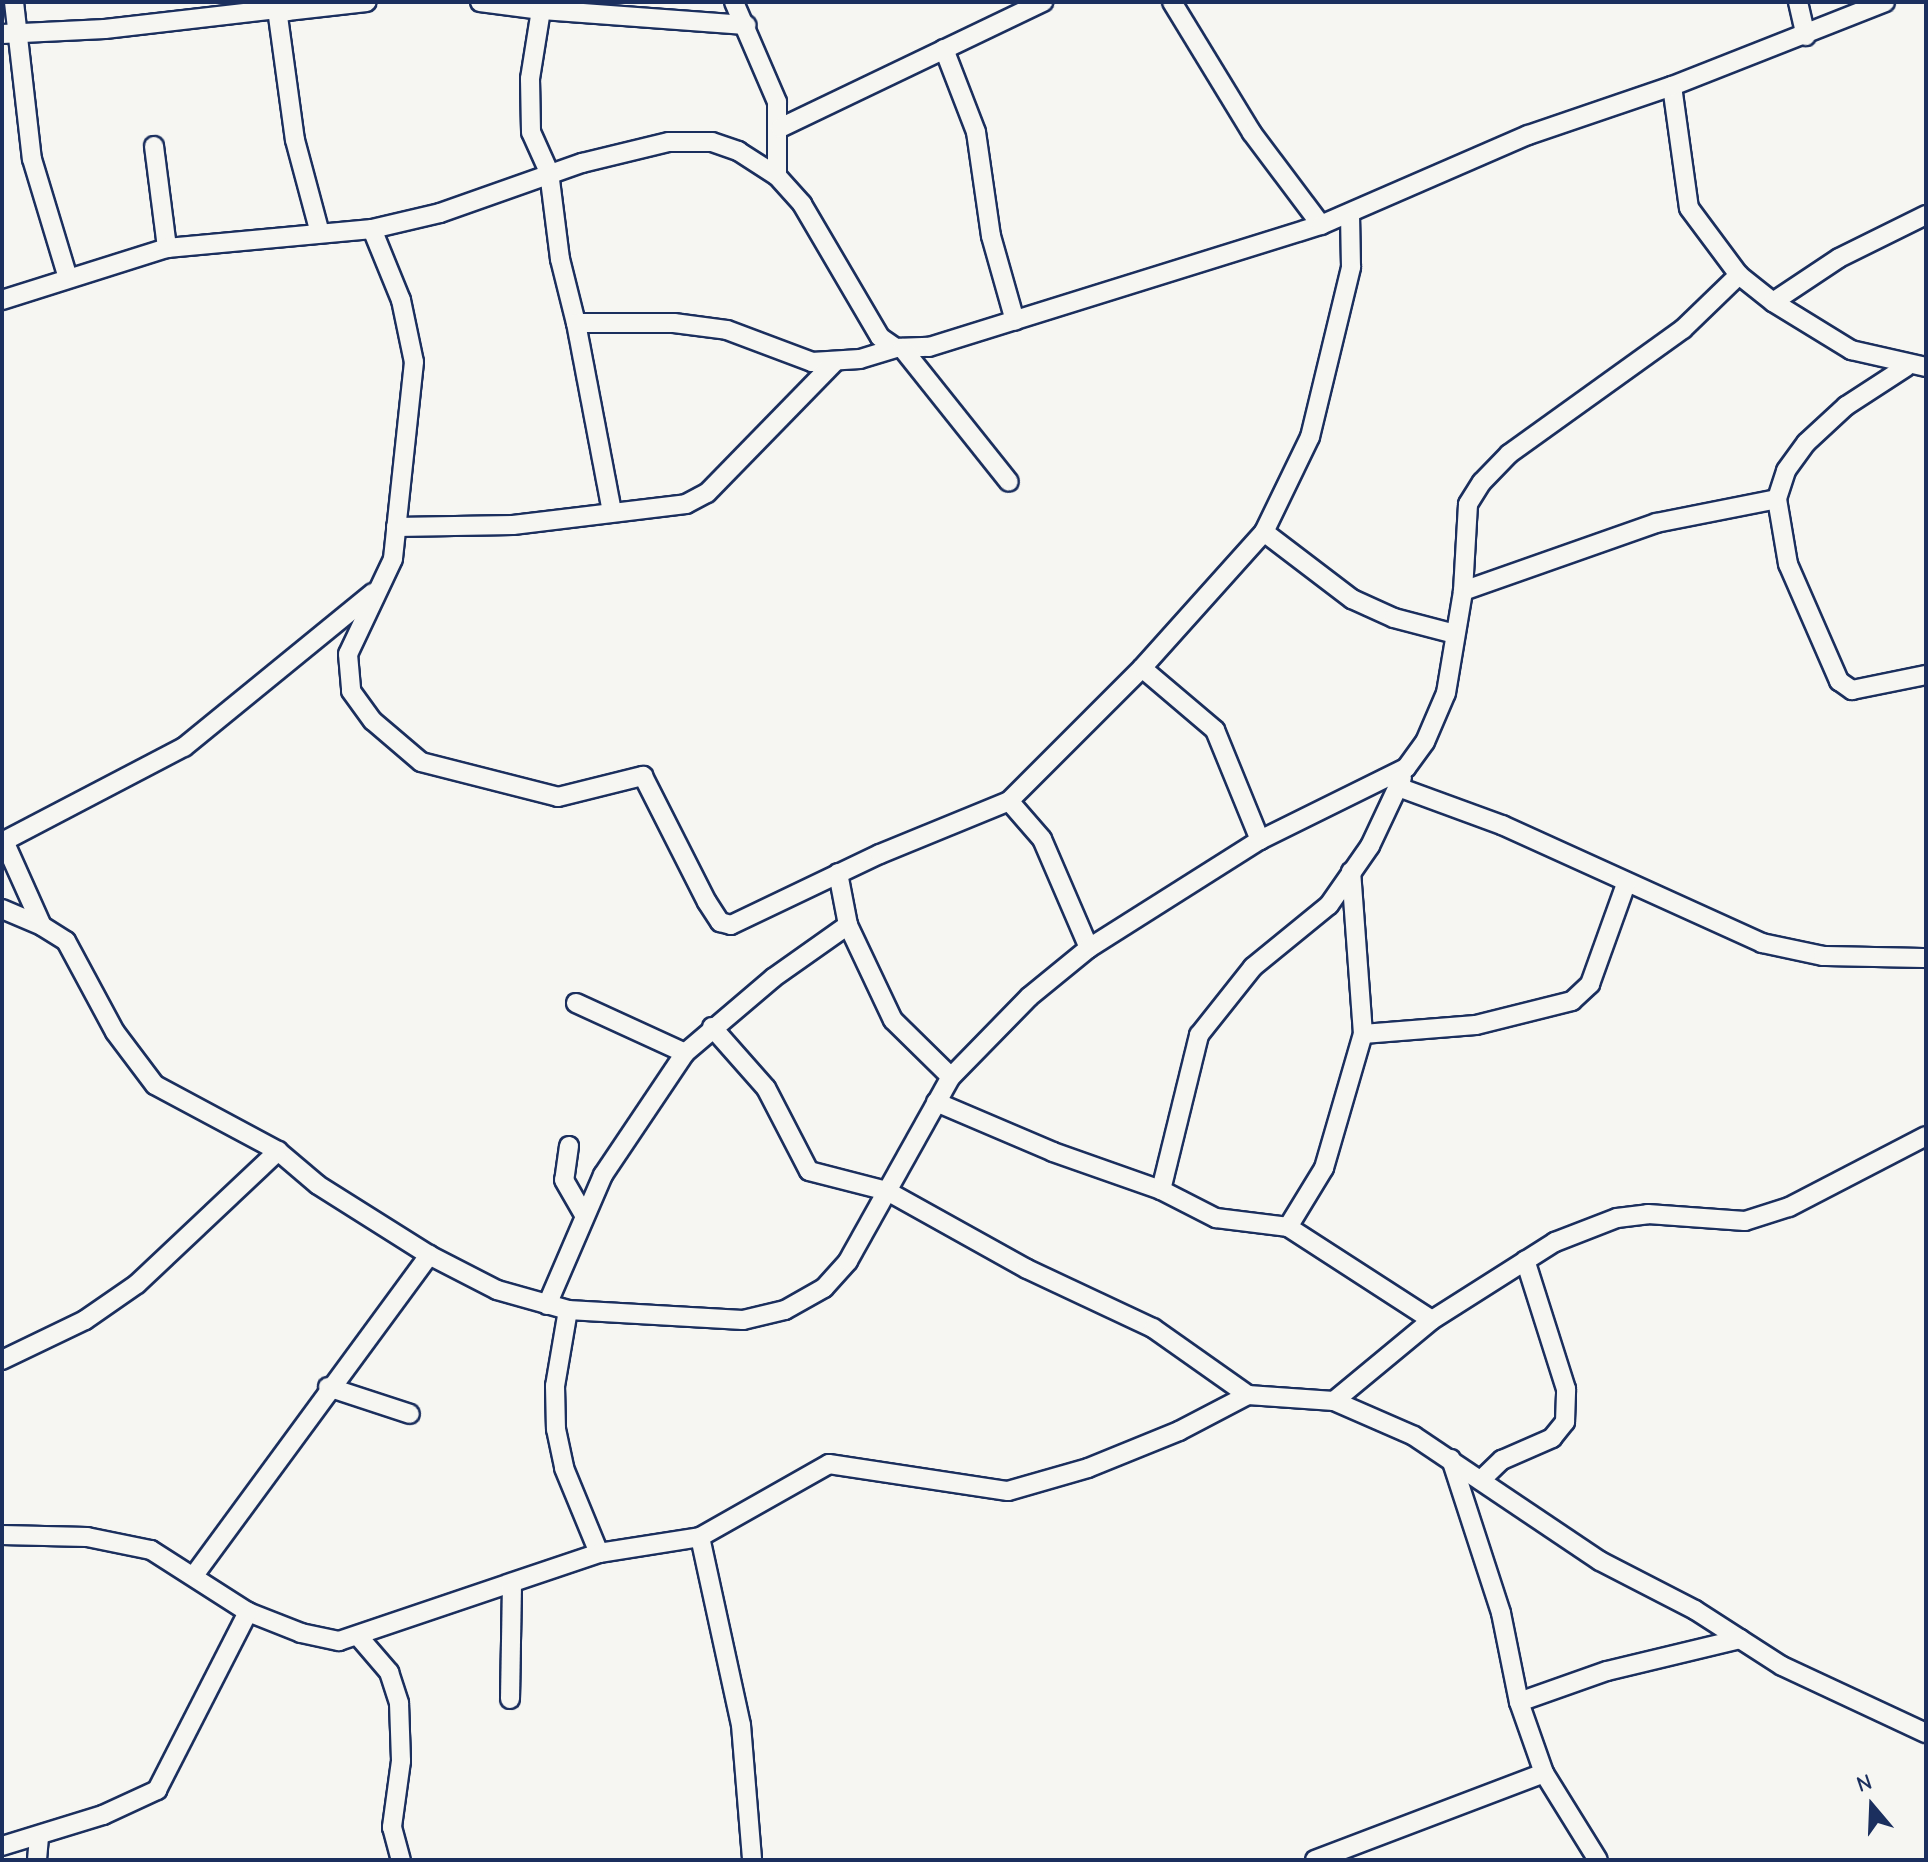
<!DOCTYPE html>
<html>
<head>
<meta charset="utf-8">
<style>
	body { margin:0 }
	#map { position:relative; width:1928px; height:1862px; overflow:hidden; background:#f6f6f2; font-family:"Comic Neue",sans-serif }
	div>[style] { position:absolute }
	.roads { filter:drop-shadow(2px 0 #1b2f5e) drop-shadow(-2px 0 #1b2f5e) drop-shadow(0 2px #1b2f5e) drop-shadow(0 -2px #1b2f5e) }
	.street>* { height:18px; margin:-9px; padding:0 9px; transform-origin:9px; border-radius:9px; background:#f6f6f2 }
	span { translate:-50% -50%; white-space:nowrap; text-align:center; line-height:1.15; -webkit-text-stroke:7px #f6f6f2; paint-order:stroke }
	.frame { position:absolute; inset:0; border:4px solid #1b2f5e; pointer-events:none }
	.north { position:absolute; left:1832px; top:1766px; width:80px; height:80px; -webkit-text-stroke:6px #f6f6f2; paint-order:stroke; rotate:341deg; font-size:22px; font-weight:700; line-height:32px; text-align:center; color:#1b2f5e }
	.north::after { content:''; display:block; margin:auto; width:28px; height:36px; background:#1b2f5e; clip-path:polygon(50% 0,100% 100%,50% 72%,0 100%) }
</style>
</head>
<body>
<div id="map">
	<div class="roads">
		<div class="street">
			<i style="left:14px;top:2px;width:158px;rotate:83.5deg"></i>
			<i style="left:32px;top:159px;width:124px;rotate:73.2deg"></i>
			<i style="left:273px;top:2px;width:17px;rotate:33deg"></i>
			<i style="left:287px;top:11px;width:80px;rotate:-6.5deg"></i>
			<i style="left:480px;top:2px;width:62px;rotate:7.5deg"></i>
			<i style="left:541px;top:10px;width:70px;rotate:99.1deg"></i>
			<i style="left:530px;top:79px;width:53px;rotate:88.9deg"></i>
			<i style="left:531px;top:132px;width:44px;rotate:65.8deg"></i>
			<i style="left:549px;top:172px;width:88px;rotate:82.8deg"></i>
			<i style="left:560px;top:259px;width:66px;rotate:76deg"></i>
			<i style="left:576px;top:323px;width:98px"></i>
			<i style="left:674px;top:323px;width:53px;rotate:7.5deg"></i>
			<i style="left:727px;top:330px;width:91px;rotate:20.6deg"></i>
			<i style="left:812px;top:362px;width:48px;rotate:-3.6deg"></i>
			<i style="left:860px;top:359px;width:38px;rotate:-17deg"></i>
			<i style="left:734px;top:2px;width:109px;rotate:66.7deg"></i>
			<i style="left:777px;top:102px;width:74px;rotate:90deg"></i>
			<i style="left:1172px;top:2px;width:153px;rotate:58.6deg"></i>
			<i style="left:1252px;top:133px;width:115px;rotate:53.1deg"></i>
			<i style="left:1798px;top:2px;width:35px;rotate:77deg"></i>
			<i style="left:541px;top:10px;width:206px;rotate:4.2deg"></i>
			<i style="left:2px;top:34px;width:103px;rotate:-2.8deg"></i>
			<i style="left:105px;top:29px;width:173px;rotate:-6.6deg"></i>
			<i style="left:277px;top:9px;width:132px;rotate:82.2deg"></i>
			<i style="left:295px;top:140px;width:96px;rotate:75deg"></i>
			<i style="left:944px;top:49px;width:89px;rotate:68.9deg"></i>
			<i style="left:976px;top:132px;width:105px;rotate:81.8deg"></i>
			<i style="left:991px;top:236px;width:88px;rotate:74.2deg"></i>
			<i style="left:1672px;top:86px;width:123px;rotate:82.1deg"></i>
			<i style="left:1689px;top:208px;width:84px;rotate:53.3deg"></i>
			<i style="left:1739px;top:275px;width:43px;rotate:38.5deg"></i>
			<i style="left:1773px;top:302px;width:92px;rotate:31.6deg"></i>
			<i style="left:1851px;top:350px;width:77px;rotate:12.8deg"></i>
			<i style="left:780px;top:128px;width:292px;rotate:-25.6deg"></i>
			<i style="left:154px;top:146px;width:103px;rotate:82.7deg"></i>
			<i style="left:372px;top:229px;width:77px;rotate:67.8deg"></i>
			<i style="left:401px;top:300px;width:63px;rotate:78.2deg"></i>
			<i style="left:414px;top:362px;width:198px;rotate:96.1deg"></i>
			<i style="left:393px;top:559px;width:105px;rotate:115.3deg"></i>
			<i style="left:348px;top:654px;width:37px;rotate:85deg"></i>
			<i style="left:351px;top:691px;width:37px;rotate:54deg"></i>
			<i style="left:373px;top:721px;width:63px;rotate:40.5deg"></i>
			<i style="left:421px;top:762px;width:141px;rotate:14.3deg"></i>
			<i style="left:558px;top:797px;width:88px;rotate:-13.9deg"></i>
			<i style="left:643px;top:776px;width:141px;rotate:63.1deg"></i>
			<i style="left:707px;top:902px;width:24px;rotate:57deg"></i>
			<i style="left:720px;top:922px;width:11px;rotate:15deg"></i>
			<i style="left:731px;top:925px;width:165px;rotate:-25.5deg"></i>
			<i style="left:880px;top:854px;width:139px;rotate:-22.3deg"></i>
			<i style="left:1009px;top:801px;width:188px;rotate:-45deg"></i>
			<i style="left:1142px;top:668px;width:183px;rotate:-48.1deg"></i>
			<i style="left:1264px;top:532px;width:106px;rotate:-64.2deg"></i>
			<i style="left:1310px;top:437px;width:175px;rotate:-76.4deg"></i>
			<i style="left:1351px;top:267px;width:54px;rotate:-91.1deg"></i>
			<i style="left:2px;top:300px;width:173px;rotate:-17.5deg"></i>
			<i style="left:167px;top:248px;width:206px;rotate:-5.3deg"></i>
			<i style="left:372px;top:229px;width:70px;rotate:-13.2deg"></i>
			<i style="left:440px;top:213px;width:151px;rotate:-19.4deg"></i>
			<i style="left:582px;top:163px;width:89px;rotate:-13.6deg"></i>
			<i style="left:669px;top:142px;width:43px"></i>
			<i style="left:712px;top:142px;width:28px;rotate:19deg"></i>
			<i style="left:738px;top:151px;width:46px;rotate:32.7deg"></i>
			<i style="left:777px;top:176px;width:38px;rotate:48deg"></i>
			<i style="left:802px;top:204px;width:154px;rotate:59.6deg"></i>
			<i style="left:880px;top:337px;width:19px;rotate:35deg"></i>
			<i style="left:896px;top:348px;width:33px;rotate:-2deg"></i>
			<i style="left:929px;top:347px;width:411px;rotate:-17.3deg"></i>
			<i style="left:1321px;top:225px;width:226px;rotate:-23.5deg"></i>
			<i style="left:1528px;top:135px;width:152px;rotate:-18.8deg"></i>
			<i style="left:1672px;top:86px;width:229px;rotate:-21.5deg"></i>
			<i style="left:1773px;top:302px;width:79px;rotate:-33.7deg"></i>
			<i style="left:1839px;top:258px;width:97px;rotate:-26.3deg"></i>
			<i style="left:576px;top:323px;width:191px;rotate:79.2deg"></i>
			<i style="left:902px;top:348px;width:171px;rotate:51.4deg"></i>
			<i style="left:1906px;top:367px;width:72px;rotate:147deg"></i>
			<i style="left:1846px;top:406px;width:54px;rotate:137.2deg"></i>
			<i style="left:1806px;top:443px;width:34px;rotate:126deg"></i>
			<i style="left:1786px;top:471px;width:29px;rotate:108deg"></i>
			<i style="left:1777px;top:499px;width:66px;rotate:80.4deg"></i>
			<i style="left:1788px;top:564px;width:128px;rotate:66.4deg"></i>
			<i style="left:1839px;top:681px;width:16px;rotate:35deg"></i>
			<i style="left:1852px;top:690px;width:76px;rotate:-11.5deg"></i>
			<i style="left:396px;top:527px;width:117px;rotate:-1deg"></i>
			<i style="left:513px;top:525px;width:174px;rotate:-6.9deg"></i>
			<i style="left:686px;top:504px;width:24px;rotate:-28deg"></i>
			<i style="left:707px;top:493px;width:183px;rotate:-45.7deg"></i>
			<i style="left:1264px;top:532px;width:111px;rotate:37.3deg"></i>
			<i style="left:1352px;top:599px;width:46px;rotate:24.3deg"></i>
			<i style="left:1394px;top:618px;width:63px;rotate:14.7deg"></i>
			<i style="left:1463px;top:591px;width:205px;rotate:-19.4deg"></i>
			<i style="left:1656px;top:523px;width:123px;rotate:-11.2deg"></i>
			<i style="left:1142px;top:668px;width:96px;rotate:40.3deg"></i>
			<i style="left:1215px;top:730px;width:119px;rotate:67.8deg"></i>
			<i style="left:1398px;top:787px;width:111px;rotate:20.1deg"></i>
			<i style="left:1502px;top:825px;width:286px;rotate:24.4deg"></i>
			<i style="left:1762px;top:943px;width:62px;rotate:12deg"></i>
			<i style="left:1823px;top:956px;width:103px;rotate:1.1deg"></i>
			<i style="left:1009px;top:801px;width:50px;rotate:49deg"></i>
			<i style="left:1042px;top:839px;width:119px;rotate:66.7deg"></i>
			<i style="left:4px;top:841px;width:93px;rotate:65.9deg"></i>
			<i style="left:42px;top:926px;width:28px;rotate:32deg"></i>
			<i style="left:66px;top:941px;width:103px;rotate:61.7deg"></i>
			<i style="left:115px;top:1032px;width:66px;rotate:53deg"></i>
			<i style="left:155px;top:1085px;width:140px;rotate:28.2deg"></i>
			<i style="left:278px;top:1151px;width:52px;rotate:40.4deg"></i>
			<i style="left:318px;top:1185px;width:131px;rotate:32.2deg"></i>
			<i style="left:429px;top:1255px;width:76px;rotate:27.2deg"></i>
			<i style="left:497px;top:1290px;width:74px;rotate:15.7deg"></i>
			<i style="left:568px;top:1310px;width:175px;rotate:3.3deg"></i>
			<i style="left:743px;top:1320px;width:43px;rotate:-13.4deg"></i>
			<i style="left:785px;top:1310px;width:45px;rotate:-29.4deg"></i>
			<i style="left:824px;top:1288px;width:36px;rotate:-48deg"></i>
			<i style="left:848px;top:1261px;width:211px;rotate:-60.8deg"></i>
			<i style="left:951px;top:1077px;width:112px;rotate:-45.7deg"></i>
			<i style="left:1029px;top:997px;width:77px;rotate:-39.2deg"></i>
			<i style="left:1089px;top:948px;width:202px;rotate:-32.3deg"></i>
			<i style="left:1260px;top:840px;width:163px;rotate:-26.3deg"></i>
			<i style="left:1406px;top:768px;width:32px;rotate:-54deg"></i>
			<i style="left:1425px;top:742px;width:53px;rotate:-66.8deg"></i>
			<i style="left:1446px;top:693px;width:103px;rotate:-80.5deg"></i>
			<i style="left:1463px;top:591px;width:87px;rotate:-86.7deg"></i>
			<i style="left:1468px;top:504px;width:26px;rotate:-58deg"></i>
			<i style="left:1482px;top:482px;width:39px;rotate:-46deg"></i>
			<i style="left:1509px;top:454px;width:214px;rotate:-35.7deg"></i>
			<i style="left:1683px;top:329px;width:78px;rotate:-44deg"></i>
			<i style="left:2px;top:842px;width:205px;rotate:-27.6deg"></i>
			<i style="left:184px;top:747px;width:244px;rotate:-39.2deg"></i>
			<i style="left:838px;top:873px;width:53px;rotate:79.1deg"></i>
			<i style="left:848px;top:925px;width:105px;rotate:64.7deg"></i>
			<i style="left:893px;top:1020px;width:81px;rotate:44.5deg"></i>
			<i style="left:2px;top:909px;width:43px;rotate:23deg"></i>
			<i style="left:576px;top:1003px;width:120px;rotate:24.6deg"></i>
			<i style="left:712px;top:1027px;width:81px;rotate:48.5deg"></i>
			<i style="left:766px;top:1088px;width:93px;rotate:62.6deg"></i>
			<i style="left:809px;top:1171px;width:81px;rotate:14.4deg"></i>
			<i style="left:887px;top:1191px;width:160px;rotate:29.1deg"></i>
			<i style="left:1027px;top:1269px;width:139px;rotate:25.1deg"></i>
			<i style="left:1153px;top:1328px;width:116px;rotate:35.2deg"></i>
			<i style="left:1363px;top:1034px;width:113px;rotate:-4.6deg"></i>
			<i style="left:1476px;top:1025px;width:99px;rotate:-14deg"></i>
			<i style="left:1572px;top:1001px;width:25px;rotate:-43deg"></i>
			<i style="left:1590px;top:984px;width:106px;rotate:-70.2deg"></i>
			<i style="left:936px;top:1102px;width:127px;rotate:23.1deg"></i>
			<i style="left:1053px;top:1152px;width:114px;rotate:19.4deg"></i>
			<i style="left:1161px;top:1190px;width:62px;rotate:27deg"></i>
			<i style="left:1216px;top:1218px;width:73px;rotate:7.1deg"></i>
			<i style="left:1288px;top:1227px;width:171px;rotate:32.9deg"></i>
			<i style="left:569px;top:1146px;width:34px;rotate:98deg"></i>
			<i style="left:564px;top:1180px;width:38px;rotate:60deg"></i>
			<i style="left:1161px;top:1190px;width:160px;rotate:-76.2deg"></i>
			<i style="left:1199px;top:1035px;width:87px;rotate:-51.5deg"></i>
			<i style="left:1253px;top:967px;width:98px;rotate:-39.2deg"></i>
			<i style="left:1329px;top:905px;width:72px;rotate:-55.2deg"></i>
			<i style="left:1370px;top:846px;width:75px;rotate:-64.8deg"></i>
			<i style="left:1288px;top:1227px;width:69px;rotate:-58.6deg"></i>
			<i style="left:1324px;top:1168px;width:140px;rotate:-73.8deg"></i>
			<i style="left:1363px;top:1034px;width:163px;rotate:-94.2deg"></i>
			<i style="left:547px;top:1305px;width:142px;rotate:-66.7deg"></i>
			<i style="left:603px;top:1175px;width:147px;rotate:-56.1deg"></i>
			<i style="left:685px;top:1053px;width:116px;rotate:-40.4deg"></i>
			<i style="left:773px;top:978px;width:92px;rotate:-35.2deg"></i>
			<i style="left:568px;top:1310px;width:77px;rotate:99.7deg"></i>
			<i style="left:555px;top:1386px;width:43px;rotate:88.7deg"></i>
			<i style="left:556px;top:1429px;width:40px;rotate:78deg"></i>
			<i style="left:564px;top:1468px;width:92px;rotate:67.6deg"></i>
			<i style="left:2px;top:1360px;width:92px;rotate:-25.7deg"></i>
			<i style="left:85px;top:1320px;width:63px;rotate:-34.7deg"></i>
			<i style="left:137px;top:1284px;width:194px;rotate:-43.3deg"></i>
			<i style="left:328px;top:1387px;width:86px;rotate:18.2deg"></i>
			<i style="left:1334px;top:1401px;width:127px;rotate:-39.6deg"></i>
			<i style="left:1432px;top:1320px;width:146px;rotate:-32.4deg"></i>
			<i style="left:1555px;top:1242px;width:66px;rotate:-21.2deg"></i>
			<i style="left:1617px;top:1218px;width:31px;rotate:-7deg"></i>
			<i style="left:1648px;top:1214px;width:97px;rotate:4.1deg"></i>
			<i style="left:1745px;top:1221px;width:46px;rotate:-17.7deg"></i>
			<i style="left:1789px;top:1207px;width:154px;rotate:-27.4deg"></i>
			<i style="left:1451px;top:1459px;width:162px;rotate:72deg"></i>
			<i style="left:1501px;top:1613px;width:91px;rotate:78.6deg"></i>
			<i style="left:1519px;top:1702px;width:75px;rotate:70.6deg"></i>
			<i style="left:1544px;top:1773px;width:102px;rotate:58.2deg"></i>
			<i style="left:1482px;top:1479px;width:28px;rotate:-44deg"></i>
			<i style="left:1502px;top:1460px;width:55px;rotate:-23.7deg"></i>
			<i style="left:1552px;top:1438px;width:21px;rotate:-51deg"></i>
			<i style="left:1565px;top:1422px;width:33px;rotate:-88deg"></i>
			<i style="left:1566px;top:1389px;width:135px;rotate:-107.6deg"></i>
			<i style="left:2px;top:1535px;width:85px;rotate:1.3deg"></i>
			<i style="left:87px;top:1537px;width:65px;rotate:11.5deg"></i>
			<i style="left:151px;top:1550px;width:115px;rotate:32.6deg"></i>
			<i style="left:248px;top:1612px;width:57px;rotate:21.6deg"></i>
			<i style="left:301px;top:1633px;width:39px;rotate:12deg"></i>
			<i style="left:339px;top:1641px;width:274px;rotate:-18.7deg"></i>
			<i style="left:599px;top:1553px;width:102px;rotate:-9deg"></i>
			<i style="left:700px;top:1537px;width:148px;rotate:-29.5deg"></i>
			<i style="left:829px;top:1464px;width:181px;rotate:8.6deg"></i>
			<i style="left:1008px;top:1491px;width:83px;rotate:-16deg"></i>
			<i style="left:1088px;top:1468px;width:98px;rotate:-22.1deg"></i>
			<i style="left:1179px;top:1431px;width:78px;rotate:-27.6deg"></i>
			<i style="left:1248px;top:1395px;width:86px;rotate:4deg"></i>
			<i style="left:1334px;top:1401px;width:87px;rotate:23.6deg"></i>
			<i style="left:1414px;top:1436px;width:224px;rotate:33.9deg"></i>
			<i style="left:1600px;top:1561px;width:107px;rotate:27.3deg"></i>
			<i style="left:1695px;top:1610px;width:103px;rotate:32.8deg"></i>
			<i style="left:1782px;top:1666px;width:159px;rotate:25deg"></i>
			<i style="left:700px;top:1537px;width:192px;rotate:77.7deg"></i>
			<i style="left:741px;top:1725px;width:135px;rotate:85.3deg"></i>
			<i style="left:195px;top:1574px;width:396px;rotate:-53.7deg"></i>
			<i style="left:358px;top:1636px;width:48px;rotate:49.3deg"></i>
			<i style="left:389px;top:1672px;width:33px;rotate:72deg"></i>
			<i style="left:399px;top:1703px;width:58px;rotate:88deg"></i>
			<i style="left:401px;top:1761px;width:67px;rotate:97.8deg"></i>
			<i style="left:392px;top:1827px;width:34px;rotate:75deg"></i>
			<i style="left:510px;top:1699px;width:116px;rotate:-89deg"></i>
			<i style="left:1519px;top:1702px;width:93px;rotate:-19.4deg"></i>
			<i style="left:1607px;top:1671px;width:137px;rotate:-13.5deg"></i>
			<i style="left:2px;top:1846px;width:106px;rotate:-17.1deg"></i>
			<i style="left:103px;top:1815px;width:60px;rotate:-24.8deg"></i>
			<i style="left:157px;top:1790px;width:200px;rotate:-62.9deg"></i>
			<i style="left:37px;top:1860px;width:23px;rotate:-85deg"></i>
			<i style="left:1315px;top:1860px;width:245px;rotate:-20.8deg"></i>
		</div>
	</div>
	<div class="frame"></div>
	<div class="north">N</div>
</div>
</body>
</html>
